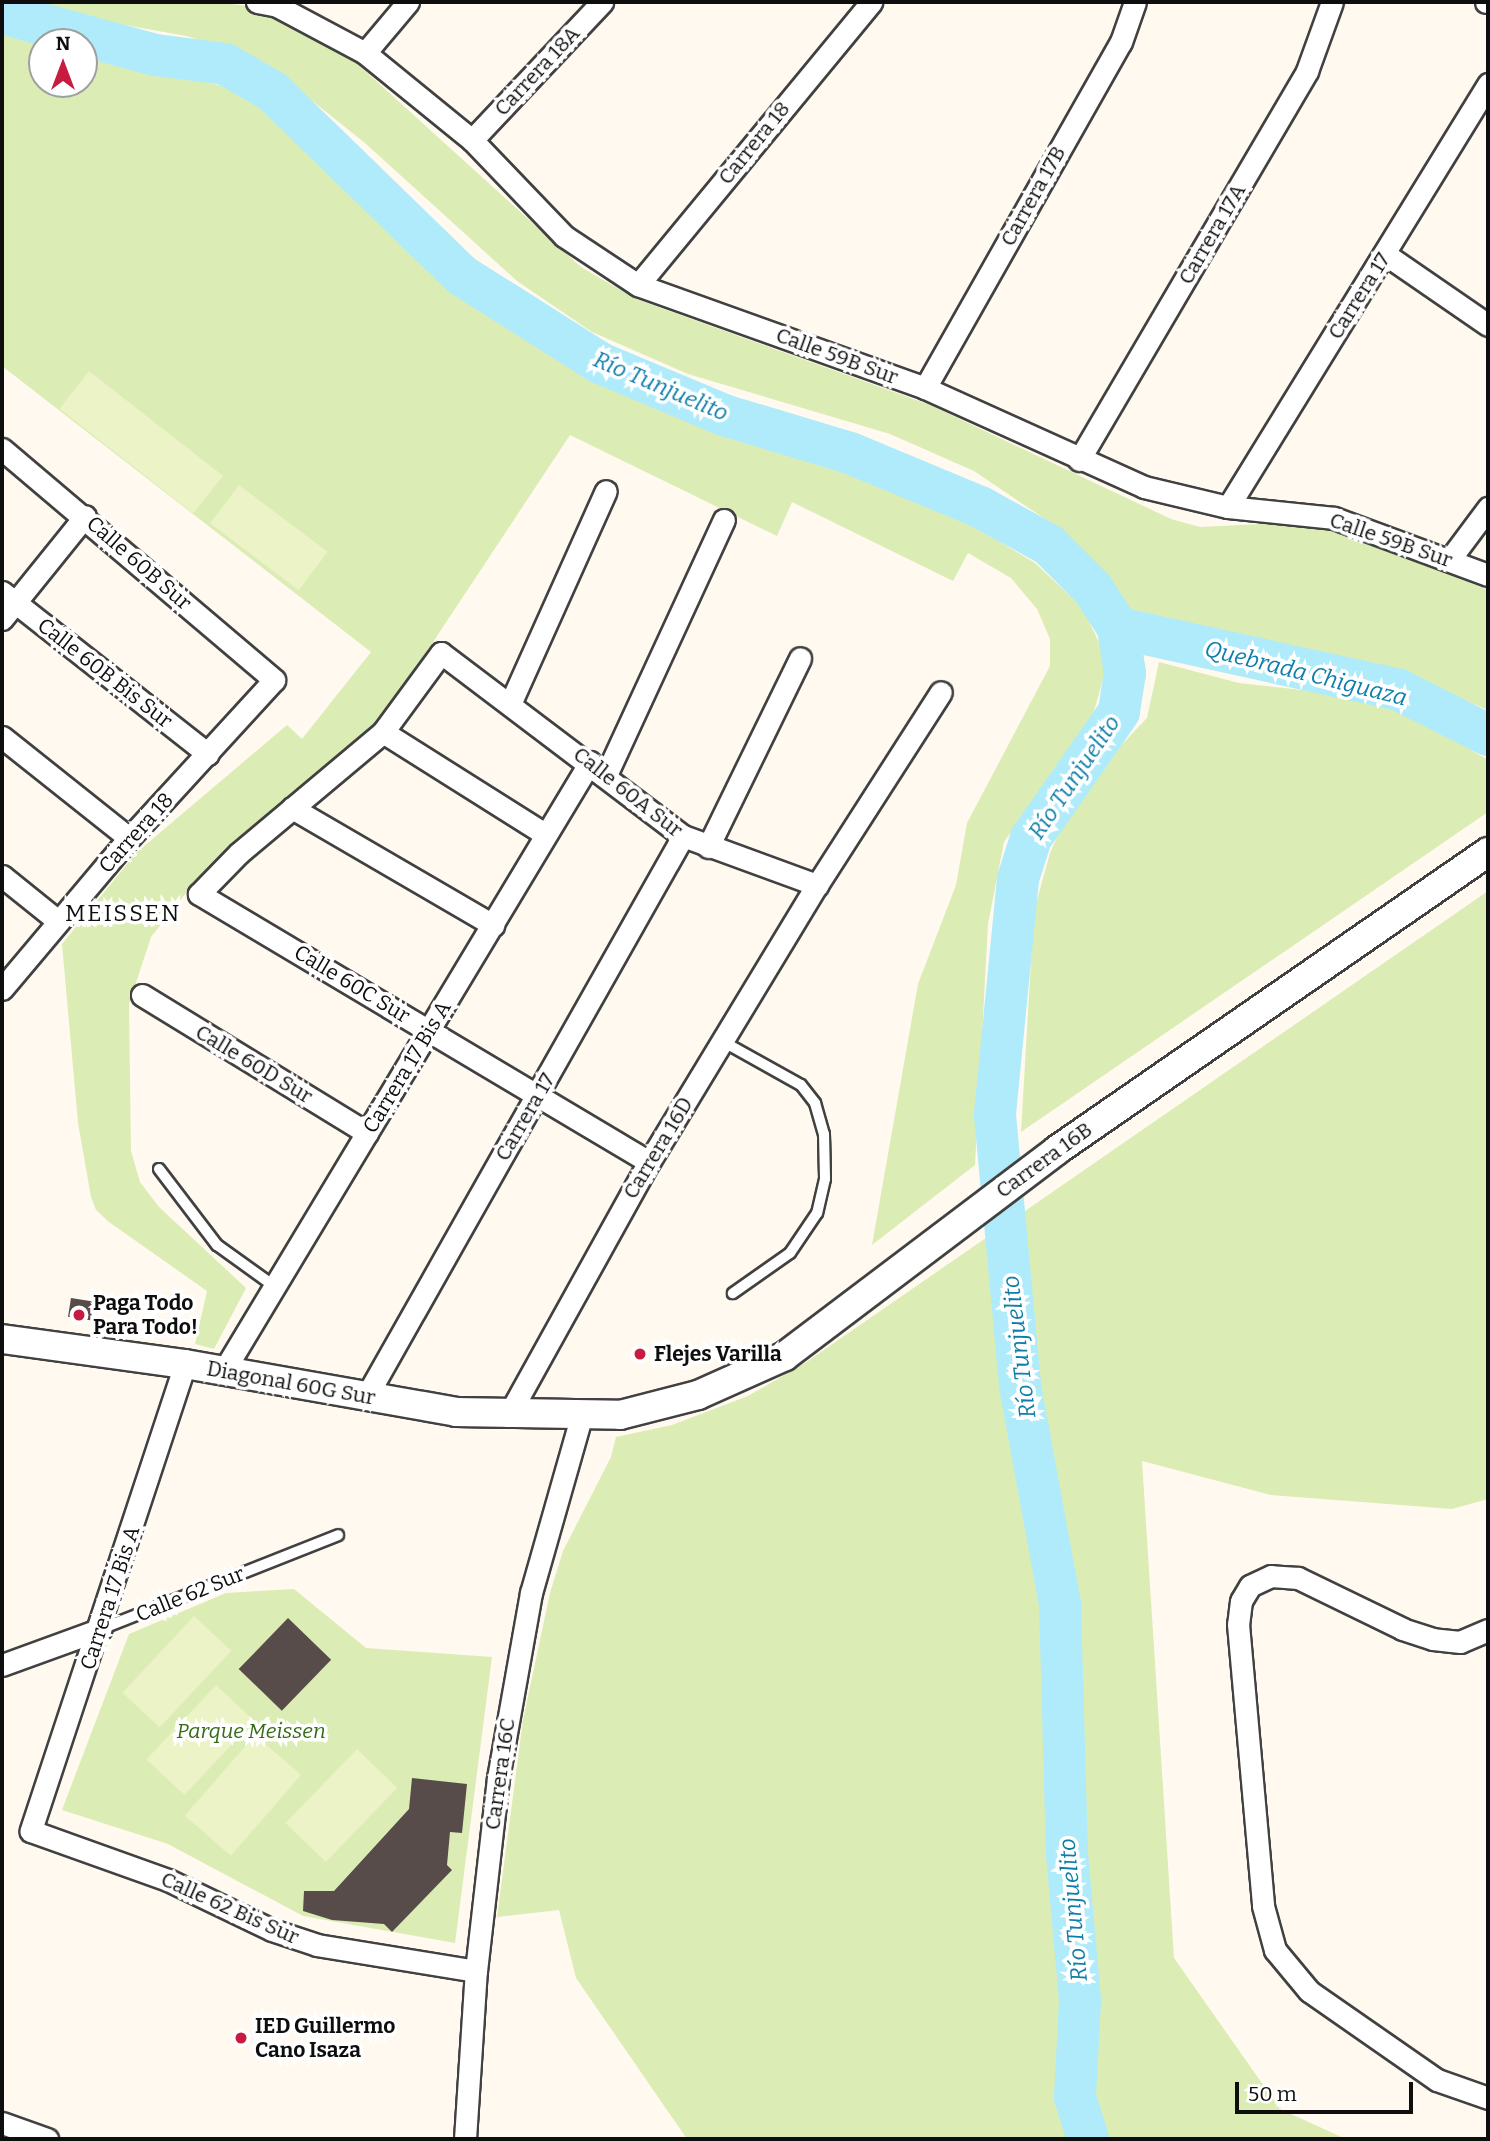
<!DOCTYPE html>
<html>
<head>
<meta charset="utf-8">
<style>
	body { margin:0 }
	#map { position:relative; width:1490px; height:2141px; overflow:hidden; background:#fff9ef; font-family:Bitter,serif }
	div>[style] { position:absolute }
	.green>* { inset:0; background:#dbedb5 }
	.pitch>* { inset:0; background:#ebf3c7; transform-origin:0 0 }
	.river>* { height:42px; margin:-21px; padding:0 21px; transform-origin:21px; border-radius:21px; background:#afebfb }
	.building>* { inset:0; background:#574c49; transform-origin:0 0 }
	.roads { filter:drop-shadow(2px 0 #414141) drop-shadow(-2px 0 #414141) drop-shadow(0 2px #414141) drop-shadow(0 -2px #414141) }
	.service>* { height:10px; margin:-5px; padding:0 5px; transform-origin:5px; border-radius:5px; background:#fff }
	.minor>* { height:21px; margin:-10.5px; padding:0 10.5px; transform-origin:10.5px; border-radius:10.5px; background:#fff }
	.tertiary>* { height:28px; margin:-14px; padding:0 14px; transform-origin:14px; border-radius:14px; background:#fff }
	.dots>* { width:19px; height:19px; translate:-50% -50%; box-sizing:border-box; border:4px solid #fff; border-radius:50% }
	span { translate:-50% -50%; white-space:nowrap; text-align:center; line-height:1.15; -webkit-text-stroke:7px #fff; paint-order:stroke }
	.street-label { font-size:21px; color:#0e0e0e }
	.poi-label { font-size:21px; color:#0e0e0e; font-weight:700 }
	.left { translate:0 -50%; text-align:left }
	.park-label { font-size:21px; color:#376b19; font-style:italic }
	.water-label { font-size:23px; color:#0d7ea9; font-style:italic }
	.neighbourhood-label { font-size:23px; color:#0e0e0e; letter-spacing:2px }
	.frame { position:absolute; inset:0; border:4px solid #0e0e0e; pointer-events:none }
	.north { position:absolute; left:28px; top:28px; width:70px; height:70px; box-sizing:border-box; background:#fff; border:2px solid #9f9f9f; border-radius:50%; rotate:0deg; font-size:19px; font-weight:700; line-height:28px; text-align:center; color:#0e0e0e }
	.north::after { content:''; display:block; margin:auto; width:24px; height:32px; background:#c81b40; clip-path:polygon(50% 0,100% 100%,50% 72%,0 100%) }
	.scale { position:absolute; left:1235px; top:2082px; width:178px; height:32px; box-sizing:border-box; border:4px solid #0e0e0e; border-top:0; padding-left:9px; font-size:21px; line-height:24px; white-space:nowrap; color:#0e0e0e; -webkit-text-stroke:5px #fff; paint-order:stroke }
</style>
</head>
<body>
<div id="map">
	<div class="green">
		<i style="clip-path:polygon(38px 2px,215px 2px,256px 7px,331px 40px,581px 267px,636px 299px,930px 405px,1171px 519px,1200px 527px,1301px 522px,1332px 529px,1488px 590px,1488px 710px,1414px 679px,1319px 652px,1124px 608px,1081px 550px,1048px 521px,974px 471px,890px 434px,688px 374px,592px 332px,517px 281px,365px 143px,280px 75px,239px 52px,186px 36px,86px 18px)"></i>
		<i style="clip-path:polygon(2px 30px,45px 42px,42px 84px,84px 84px,84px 52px,235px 89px,271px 110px,332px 166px,463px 297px,566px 362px,733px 436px,840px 469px,967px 522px,1035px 563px,1083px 608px,1108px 662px,1092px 718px,1004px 842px,988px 924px,975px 1165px,872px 1245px,918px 984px,956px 885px,967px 823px,1050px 666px,1050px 639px,1037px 609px,1011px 578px,968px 553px,953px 581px,792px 502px,777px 536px,570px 435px,386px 713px,235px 845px,190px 888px,151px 937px,129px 1004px,131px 1151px,140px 1182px,159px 1207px,246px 1288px,214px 1349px,195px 1344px,207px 1291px,109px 1222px,96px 1210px,91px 1197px,78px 1123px,62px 944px,136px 853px,287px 725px,302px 739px,371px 652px,2px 366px)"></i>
		<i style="clip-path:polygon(1159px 662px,1239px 683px,1339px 694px,1399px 707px,1488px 760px,1488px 812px,1021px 1132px,1034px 911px,1050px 853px,1076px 793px,1147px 718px)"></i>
		<i style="clip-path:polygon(1488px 891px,1488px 1499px,1452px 1509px,1271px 1495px,1142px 1461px,1174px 1958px,1280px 2109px,1346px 2139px,687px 2139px,576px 1978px,559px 1910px,497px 1917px,523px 1720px,550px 1593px,563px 1551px,611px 1457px,616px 1437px,672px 1425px,748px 1396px,805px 1363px)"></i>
		<i style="clip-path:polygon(294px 1589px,366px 1648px,492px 1657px,455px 1943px,303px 1916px,168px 1844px,62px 1810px,129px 1634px,226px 1593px)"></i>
	</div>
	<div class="pitch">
		<i style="left:89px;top:371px;width:170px;height:48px;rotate:38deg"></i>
		<i style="left:239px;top:485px;width:111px;height:48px;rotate:37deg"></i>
		<i style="left:194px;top:1616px;width:51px;height:105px;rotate:43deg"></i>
		<i style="left:216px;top:1685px;width:52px;height:102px;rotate:43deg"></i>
		<i style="left:255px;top:1735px;width:61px;height:107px;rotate:41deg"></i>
		<i style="left:357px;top:1749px;width:56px;height:103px;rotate:44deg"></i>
	</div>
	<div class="river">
		<i style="left:2px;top:13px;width:160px;rotate:15.3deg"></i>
		<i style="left:156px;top:55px;width:70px;rotate:7.4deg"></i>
		<i style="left:225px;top:64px;width:54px;rotate:29.9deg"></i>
		<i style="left:272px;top:91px;width:264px;rotate:44.2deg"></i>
		<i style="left:461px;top:275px;width:165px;rotate:32.3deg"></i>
		<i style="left:600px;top:363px;width:138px;rotate:22.7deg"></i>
		<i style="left:727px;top:416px;width:128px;rotate:16.7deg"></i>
		<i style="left:850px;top:453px;width:141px;rotate:22.6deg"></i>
		<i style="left:980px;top:507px;width:79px;rotate:28.8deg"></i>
		<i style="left:1049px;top:545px;width:62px;rotate:45deg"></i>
		<i style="left:1093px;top:589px;width:46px;rotate:57.3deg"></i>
		<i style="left:1118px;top:628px;width:46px;rotate:81.2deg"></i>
		<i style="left:1125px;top:673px;width:39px;rotate:99deg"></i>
		<i style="left:1119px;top:712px;width:154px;rotate:124.9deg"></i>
		<i style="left:1031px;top:838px;width:43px;rotate:107.6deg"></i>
		<i style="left:1018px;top:879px;width:237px;rotate:95.6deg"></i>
		<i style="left:995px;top:1115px;width:272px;rotate:84.7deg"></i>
		<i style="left:1020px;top:1386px;width:222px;rotate:79.6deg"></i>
		<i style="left:1060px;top:1604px;width:250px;rotate:88.4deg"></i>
		<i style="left:1067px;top:1854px;width:148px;rotate:84.9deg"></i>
		<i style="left:1080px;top:2001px;width:96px;rotate:93deg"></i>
		<i style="left:1075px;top:2097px;width:44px;rotate:72.8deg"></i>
		<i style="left:1118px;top:628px;width:288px;rotate:12.4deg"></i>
		<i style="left:1399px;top:690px;width:100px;rotate:26.8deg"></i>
	</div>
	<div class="building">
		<i style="left:71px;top:1298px;width:24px;height:19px;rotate:9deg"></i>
		<i style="left:288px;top:1618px;width:60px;height:71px;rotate:44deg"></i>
		<i style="clip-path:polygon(412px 1778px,467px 1784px,462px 1833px,450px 1832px,447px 1865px,452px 1870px,392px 1932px,384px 1924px,332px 1920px,303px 1911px,304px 1891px,334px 1891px,409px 1809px)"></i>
	</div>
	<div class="roads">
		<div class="service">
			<i style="left:722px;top:1041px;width:90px;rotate:29.1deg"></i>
			<i style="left:801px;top:1085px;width:23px;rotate:52deg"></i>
			<i style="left:815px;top:1103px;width:32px;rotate:74deg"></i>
			<i style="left:824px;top:1134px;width:45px;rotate:88.7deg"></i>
			<i style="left:825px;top:1179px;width:35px;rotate:103deg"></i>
			<i style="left:817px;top:1213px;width:48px;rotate:124deg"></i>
			<i style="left:790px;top:1253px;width:70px;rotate:144.9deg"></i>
			<i style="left:159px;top:1169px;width:96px;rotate:52.7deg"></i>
			<i style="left:217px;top:1245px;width:70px;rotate:35.7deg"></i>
			<i style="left:101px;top:1629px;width:255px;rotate:-21.6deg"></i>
		</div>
		<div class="minor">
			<i style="left:257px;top:2px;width:20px;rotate:11deg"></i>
			<i style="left:277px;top:6px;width:100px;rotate:28.1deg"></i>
			<i style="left:365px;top:53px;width:138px;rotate:39.1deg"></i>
			<i style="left:472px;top:140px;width:133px;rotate:46.2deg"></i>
			<i style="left:564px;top:236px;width:89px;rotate:33.5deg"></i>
			<i style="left:638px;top:285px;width:305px;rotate:19.7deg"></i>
			<i style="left:925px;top:388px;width:240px;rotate:24.3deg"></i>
			<i style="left:1144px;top:487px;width:86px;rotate:13.4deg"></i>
			<i style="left:1228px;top:507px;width:107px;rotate:5.9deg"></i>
			<i style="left:1334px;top:518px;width:164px;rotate:20.3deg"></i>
			<i style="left:1486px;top:2px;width:2px"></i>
			<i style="left:365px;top:53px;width:67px;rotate:-49.9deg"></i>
			<i style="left:472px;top:140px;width:190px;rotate:-46.7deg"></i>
			<i style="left:1385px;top:254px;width:125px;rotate:34.6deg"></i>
			<i style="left:638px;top:285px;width:367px;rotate:-50.5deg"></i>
			<i style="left:925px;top:388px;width:398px;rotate:-60.5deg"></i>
			<i style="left:1121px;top:42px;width:42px;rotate:-70.7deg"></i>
			<i style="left:2px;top:449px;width:357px;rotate:40.3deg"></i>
			<i style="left:274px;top:680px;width:214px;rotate:132.5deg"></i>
			<i style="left:129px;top:838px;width:197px;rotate:130.1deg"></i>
			<i style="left:1079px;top:460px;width:451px;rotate:-59.6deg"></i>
			<i style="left:1307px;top:71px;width:73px;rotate:-70.1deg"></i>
			<i style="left:1228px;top:507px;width:497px;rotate:-58.4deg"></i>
			<i style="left:1450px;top:559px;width:64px;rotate:-53.3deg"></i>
			<i style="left:2px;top:592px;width:262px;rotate:38.2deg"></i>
			<i style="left:2px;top:619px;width:132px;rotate:-51.1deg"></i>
			<i style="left:511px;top:702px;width:231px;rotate:-65.8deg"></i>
			<i style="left:383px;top:732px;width:191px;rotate:32.2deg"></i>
			<i style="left:2px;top:737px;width:162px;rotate:38.5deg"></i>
			<i style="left:606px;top:775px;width:281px;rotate:-65.2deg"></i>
			<i style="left:292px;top:808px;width:233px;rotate:30.2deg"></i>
			<i style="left:708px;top:847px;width:210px;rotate:-64deg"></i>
			<i style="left:2px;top:876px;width:72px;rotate:38.8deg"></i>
			<i style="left:142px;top:995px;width:264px;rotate:31.5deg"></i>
			<i style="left:649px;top:1162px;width:524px;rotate:-149.22deg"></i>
			<i style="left:199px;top:894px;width:57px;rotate:-45.7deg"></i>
			<i style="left:239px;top:853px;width:188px;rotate:-40deg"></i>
			<i style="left:383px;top:732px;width:98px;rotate:-53.7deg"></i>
			<i style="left:441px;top:653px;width:303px;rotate:37.1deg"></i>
			<i style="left:683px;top:836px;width:143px;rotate:20.1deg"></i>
			<i style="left:817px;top:885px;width:229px;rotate:-57.3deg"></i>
			<i style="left:185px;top:1364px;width:492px;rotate:108.3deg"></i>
			<i style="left:31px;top:1831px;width:145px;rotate:19.7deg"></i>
			<i style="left:168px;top:1880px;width:115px;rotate:25.7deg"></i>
			<i style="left:272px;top:1930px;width:47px;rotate:18.4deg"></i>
			<i style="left:317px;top:1945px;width:161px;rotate:9.3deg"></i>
			<i style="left:223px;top:1372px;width:712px;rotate:-58.97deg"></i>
			<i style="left:366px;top:1397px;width:644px;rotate:-60.53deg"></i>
			<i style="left:508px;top:1416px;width:291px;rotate:-61deg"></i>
			<i style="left:649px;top:1162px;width:324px;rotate:-58.8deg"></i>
			<i style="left:1488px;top:1630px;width:30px;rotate:157deg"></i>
			<i style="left:1460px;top:1642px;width:27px;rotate:-174deg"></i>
			<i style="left:1433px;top:1639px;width:32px;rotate:-162deg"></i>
			<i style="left:1403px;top:1629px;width:117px;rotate:-154.1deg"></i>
			<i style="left:1298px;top:1578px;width:27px;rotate:-176deg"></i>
			<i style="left:1271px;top:1576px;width:23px;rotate:155deg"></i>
			<i style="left:1250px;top:1586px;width:17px;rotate:121deg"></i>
			<i style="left:1241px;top:1601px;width:23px;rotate:97deg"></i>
			<i style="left:1238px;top:1624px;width:283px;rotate:84.9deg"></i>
			<i style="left:1263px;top:1906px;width:46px;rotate:74.7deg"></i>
			<i style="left:1275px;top:1950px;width:53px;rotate:50.3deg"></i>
			<i style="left:1309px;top:1991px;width:156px;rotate:34.8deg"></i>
			<i style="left:1437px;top:2080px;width:54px;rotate:19.4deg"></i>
			<i style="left:2px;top:1665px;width:105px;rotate:-20deg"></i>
			<i style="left:2px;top:2123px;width:48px;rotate:19.6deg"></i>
			<i style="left:465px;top:2139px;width:168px;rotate:-86.3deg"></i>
			<i style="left:476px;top:1971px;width:194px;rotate:-83.5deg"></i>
			<i style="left:498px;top:1778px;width:188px;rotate:-79.9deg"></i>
			<i style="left:531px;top:1593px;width:182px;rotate:-74.1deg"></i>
		</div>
		<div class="tertiary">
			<i style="left:2px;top:1339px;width:185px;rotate:7.8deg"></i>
			<i style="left:185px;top:1364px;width:275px;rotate:10deg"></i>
			<i style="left:456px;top:1412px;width:164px;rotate:1deg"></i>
			<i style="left:620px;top:1415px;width:81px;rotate:-14.4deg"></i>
			<i style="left:698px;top:1395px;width:95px;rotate:-24.1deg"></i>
			<i style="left:785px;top:1356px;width:341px;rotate:-37.1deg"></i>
			<i style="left:1057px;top:1150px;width:524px;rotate:-34.66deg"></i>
		</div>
	</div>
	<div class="dots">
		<i style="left:79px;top:1315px;background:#c81b40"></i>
		<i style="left:640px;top:1354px;background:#c81b40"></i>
		<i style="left:241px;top:2038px;background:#c81b40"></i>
	</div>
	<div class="street-label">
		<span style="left:537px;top:71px;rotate:-47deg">Carrera 18A</span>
		<span style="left:754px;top:143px;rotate:-51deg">Carrera 18</span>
		<span style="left:1033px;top:196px;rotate:-61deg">Carrera 17B</span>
		<span style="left:1212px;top:234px;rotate:-60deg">Carrera 17A</span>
		<span style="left:1359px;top:296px;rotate:-58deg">Carrera 17</span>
		<span style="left:837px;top:356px;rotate:20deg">Calle 59B Sur</span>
		<span style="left:1391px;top:540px;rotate:19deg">Calle 59B Sur</span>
		<span style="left:139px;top:563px;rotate:41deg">Calle 60B Sur</span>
		<span style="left:105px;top:673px;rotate:38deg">Calle 60B Bis Sur</span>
		<span style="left:628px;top:792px;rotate:38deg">Calle 60A Sur</span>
		<span style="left:136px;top:833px;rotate:-48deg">Carrera 18</span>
		<span style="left:352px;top:984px;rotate:31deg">Calle 60C Sur</span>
		<span style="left:254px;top:1064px;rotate:31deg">Calle 60D Sur</span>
		<span style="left:407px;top:1067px;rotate:-59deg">Carrera 17 Bis A</span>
		<span style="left:525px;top:1117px;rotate:-60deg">Carrera 17</span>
		<span style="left:658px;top:1148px;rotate:-59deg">Carrera 16D</span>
		<span style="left:1044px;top:1160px;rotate:-36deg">Carrera 16B</span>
		<span style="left:291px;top:1383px;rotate:10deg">Diagonal 60G Sur</span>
		<span style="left:190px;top:1594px;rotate:-22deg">Calle 62 Sur</span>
		<span style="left:110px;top:1598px;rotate:-72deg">Carrera 17 Bis A</span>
		<span style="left:500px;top:1774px;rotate:-82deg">Carrera 16C</span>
		<span style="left:230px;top:1908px;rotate:24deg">Calle 62 Bis Sur</span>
	</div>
	<div class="poi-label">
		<span class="left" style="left:93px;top:1315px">Paga Todo<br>Para Todo!</span>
		<span class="left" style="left:654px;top:1354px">Flejes Varilla</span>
		<span class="left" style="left:255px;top:2038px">IED Guillermo<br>Cano Isaza</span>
	</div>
	<div class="park-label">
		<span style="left:251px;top:1731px">Parque Meissen</span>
	</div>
	<div class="water-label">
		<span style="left:661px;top:386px;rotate:23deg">Río Tunjuelito</span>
		<span style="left:1306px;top:673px;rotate:14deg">Quebrada Chiguaza</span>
		<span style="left:1074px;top:777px;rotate:-56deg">Río Tunjuelito</span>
		<span style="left:1019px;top:1347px;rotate:-97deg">Río Tunjuelito</span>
		<span style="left:1073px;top:1910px;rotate:-95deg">Río Tunjuelito</span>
	</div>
	<div class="neighbourhood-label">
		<span style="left:123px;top:913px">MEISSEN</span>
	</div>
	<div class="frame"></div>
	<div class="north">N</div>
	<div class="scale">50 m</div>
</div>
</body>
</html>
